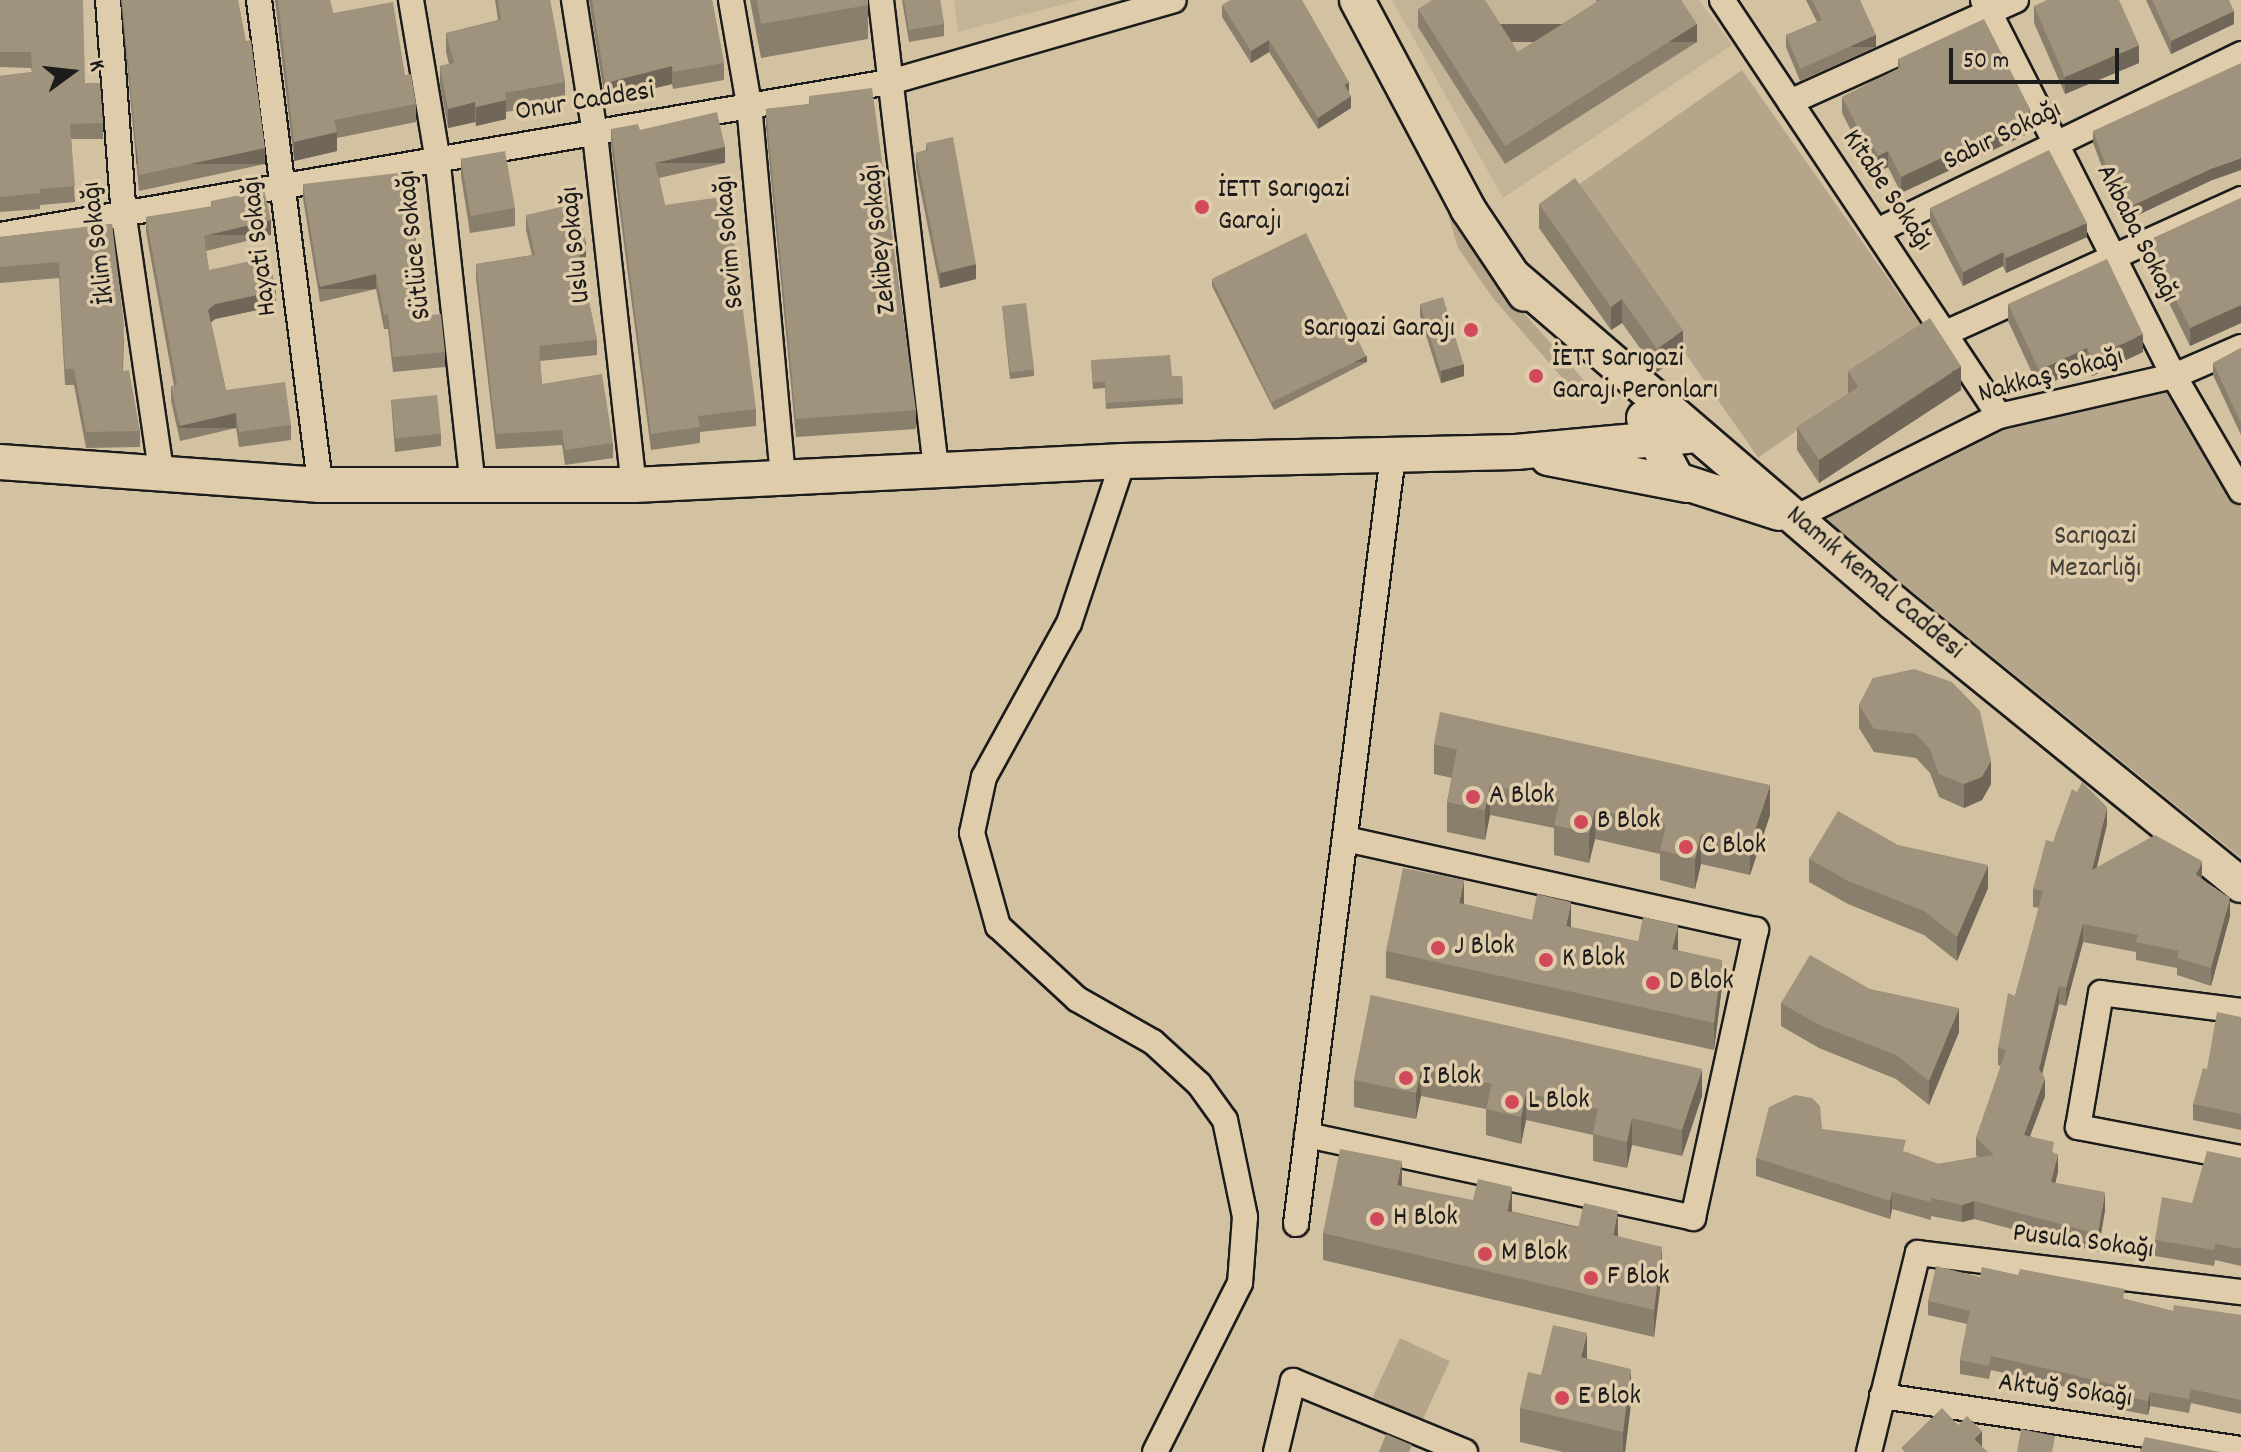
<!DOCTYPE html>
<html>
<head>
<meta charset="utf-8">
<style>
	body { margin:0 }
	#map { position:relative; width:2241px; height:1452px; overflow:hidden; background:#d3c2a2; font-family:Dekko,sans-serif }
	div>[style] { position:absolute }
	.built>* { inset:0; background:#c4b497 }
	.green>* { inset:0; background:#b5a68b; transform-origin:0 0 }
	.roads { filter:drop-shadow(2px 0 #1c1c1c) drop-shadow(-2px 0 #1c1c1c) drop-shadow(0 2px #1c1c1c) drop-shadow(0 -2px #1c1c1c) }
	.street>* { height:24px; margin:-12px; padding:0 12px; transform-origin:12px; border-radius:12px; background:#dfccaa }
	.secondary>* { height:34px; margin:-17px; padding:0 17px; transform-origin:17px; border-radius:17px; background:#dfccaa }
	.wall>* { inset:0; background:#8a7e6c }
	.shaded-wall>* { inset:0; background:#706758; transform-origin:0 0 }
	.building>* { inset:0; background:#a0937d; transform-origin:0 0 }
	.dots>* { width:22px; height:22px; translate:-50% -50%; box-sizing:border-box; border:4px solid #dfccaa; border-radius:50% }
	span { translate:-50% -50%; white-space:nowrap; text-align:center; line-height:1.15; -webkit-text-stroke:7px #dfccaa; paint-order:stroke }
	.street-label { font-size:28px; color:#1c1c1c }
	.poi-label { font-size:28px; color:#1c1c1c }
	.left { translate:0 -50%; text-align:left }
	.right { translate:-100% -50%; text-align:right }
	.park-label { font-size:28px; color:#423e38 }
	.north { position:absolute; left:32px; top:32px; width:80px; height:80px; -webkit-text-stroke:6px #dfccaa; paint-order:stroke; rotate:75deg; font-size:22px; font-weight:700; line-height:32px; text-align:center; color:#1c1c1c }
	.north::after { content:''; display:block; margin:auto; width:28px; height:36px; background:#1c1c1c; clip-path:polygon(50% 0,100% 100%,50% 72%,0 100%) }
	.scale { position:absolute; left:1949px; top:48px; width:170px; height:36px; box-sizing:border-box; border:4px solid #1c1c1c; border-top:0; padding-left:10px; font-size:24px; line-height:28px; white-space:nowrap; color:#1c1c1c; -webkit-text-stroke:6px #dfccaa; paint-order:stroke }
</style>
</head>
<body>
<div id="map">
	<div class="built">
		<i style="clip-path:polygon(954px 0,1080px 0,958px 32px)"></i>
		<i style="clip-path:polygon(1392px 0,1699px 0,1732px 45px,1503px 198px)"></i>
	</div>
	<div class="green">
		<i style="left:1742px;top:70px;width:327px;height:209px;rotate:55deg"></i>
		<i style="clip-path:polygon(1448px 214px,1503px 290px,1592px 389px,1576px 394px,1493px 298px,1458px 248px)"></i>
		<i style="clip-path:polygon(2169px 391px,2241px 507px,2241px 858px,1824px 520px,2000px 427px)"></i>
		<i style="left:1400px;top:1338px;width:55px;height:65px;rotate:25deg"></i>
	</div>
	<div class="roads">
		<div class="street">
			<i style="left:108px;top:0;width:218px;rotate:85.8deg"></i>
			<i style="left:124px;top:217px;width:263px;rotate:81.7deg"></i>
			<i style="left:259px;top:0;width:489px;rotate:82.8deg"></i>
			<i style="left:411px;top:0;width:158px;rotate:80.5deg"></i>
			<i style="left:437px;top:156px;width:331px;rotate:83.8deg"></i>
			<i style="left:574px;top:0;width:136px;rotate:81.1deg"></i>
			<i style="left:595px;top:134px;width:353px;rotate:83.7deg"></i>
			<i style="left:731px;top:0;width:106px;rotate:80.2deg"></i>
			<i style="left:749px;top:104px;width:378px;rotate:84.8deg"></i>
			<i style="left:881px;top:0;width:474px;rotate:83.3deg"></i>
			<i style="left:1722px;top:0;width:500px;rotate:56.3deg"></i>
			<i style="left:1983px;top:0;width:422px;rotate:63.1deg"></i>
			<i style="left:2174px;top:376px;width:133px;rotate:59.8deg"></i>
			<i style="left:1790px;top:102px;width:248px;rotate:-24.3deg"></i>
			<i style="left:1877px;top:231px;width:405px;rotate:-25.9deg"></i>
			<i style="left:0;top:235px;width:907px;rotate:-9.77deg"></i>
			<i style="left:894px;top:81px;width:291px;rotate:-16.1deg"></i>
			<i style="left:1946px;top:333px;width:324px;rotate:-24.4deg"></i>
			<i style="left:1123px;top:461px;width:171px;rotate:108.4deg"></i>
			<i style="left:1069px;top:623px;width:176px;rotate:118.9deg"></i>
			<i style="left:984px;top:777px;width:57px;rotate:102.1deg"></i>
			<i style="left:972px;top:833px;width:97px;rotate:74.4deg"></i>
			<i style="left:998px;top:926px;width:108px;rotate:42.7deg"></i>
			<i style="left:1077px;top:999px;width:87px;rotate:29.5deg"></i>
			<i style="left:1153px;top:1042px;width:62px;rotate:42.4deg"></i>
			<i style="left:1199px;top:1084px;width:44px;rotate:54.2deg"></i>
			<i style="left:1225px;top:1120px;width:99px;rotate:78.3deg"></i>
			<i style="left:1245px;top:1217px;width:66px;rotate:94.3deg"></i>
			<i style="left:1240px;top:1283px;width:189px;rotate:116.7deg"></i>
			<i style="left:1795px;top:518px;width:228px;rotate:-26.6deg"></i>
			<i style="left:1999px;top:416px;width:180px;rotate:-12.9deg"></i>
			<i style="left:2174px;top:376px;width:73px;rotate:-23.4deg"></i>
			<i style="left:2241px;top:1011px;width:141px;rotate:-172.7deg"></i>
			<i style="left:2101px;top:993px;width:136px;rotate:99.7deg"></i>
			<i style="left:2078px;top:1127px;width:166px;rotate:10.8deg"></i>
			<i style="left:1307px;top:1135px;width:395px;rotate:12.1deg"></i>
			<i style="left:1693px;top:1218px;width:295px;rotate:-77.7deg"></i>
			<i style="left:1756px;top:930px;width:421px;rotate:-167.5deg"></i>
			<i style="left:1296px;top:1224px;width:775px;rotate:-82.81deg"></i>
			<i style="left:1882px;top:1396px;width:363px;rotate:8.4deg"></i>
			<i style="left:1276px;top:1452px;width:73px;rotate:-76.5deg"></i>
			<i style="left:1293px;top:1381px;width:186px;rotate:22.4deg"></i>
			<i style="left:1869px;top:1452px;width:205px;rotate:-76.2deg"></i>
			<i style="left:1918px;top:1253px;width:325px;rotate:6.9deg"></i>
		</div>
		<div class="secondary">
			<i style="left:1357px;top:0;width:237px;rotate:62deg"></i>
			<i style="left:1468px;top:209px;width:102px;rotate:56.2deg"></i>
			<i style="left:1513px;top:276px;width:502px;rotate:40.64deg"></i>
			<i style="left:1894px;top:603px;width:447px;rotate:39.1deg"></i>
			<i style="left:1644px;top:418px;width:70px;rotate:62deg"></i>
			<i style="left:1677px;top:480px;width:107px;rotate:17.9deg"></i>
			<i style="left:1548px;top:458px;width:142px;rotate:11deg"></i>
			<i style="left:0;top:462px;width:321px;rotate:4.1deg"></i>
			<i style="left:320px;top:485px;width:314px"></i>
			<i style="left:634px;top:485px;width:490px;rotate:-2.8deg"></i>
			<i style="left:1123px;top:461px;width:393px;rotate:-1.3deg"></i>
			<i style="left:1516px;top:452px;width:172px;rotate:-5.3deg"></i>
		</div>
	</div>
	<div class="wall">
		<i style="clip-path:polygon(0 0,85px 83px,103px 123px,103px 139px,71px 139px,75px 202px,40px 205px,40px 209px,0 212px,0 76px,32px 72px,31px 68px,0 67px)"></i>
		<i style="clip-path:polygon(121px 0,238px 0,265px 164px,139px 191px)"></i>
		<i style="clip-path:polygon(275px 0,330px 0,333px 13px,405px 75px,416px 104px,416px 122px,337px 138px,337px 151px,294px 161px)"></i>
		<i style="clip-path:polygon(495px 0,550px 0,565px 82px,565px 101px,506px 112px,506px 119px,476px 126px,475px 122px,448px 128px,440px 86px,440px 66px,449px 64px,446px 52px,446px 33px,498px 20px)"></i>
		<i style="clip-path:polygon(589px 0,712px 0,724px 63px,724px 80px,673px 89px,672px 84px,605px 100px)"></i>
		<i style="clip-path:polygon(750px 0,868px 0,868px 39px,761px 58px)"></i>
		<i style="clip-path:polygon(902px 0,940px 0,944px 24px,944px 36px,909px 42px)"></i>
		<i style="clip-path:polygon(1596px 0,1681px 0,1697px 42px,1505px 164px,1418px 27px,1418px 9px,1518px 52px,1597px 2px)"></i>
		<i style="clip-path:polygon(1806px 0,1860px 0,1876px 47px,1800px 81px,1786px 47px,1786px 35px,1817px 22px)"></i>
		<i style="clip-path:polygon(2146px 0,2229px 0,2234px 24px,2171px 54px)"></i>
		<i style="clip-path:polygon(1222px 5px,1349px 93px,1351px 108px,1318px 129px,1269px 52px,1251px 63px,1222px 17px)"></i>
		<i style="clip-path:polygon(2034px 6px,2139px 63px,2065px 94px,2034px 23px)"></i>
		<i style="clip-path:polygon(1898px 59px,2030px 125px,2025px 135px,1901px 193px,1888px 167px,1878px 172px,1868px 151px,1863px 154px,1842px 113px,1842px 97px,1898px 69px)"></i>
		<i style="clip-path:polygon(809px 96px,916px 410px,916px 429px,796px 437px,766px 127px,766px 109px,809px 104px)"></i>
		<i style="clip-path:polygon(611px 129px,640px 130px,725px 163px,659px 178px,665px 205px,756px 409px,756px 426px,700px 432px,700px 443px,651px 450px,611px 145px)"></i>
		<i style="clip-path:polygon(2093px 131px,2210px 181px,2123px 222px,2093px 143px)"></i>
		<i style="clip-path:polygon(926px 143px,976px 279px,940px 288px,916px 168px,916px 153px,926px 150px)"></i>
		<i style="clip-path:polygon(461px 158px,515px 208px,515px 226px,470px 233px,461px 176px)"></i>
		<i style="clip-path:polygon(303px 184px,416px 226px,416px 241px,414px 241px,429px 315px,445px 352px,445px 367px,393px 372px,388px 329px,384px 329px,376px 289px,320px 302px,303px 199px)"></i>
		<i style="clip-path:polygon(2241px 198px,2241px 323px,2190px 346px,2147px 258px,2147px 241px)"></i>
		<i style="clip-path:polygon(211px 201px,271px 235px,206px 251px,209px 270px,276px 306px,215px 319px,211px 322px,226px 390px,291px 425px,291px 440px,239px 447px,236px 428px,180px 441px,171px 401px,171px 386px,174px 386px,146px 232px,146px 217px,211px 207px)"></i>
		<i style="clip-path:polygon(1539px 204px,1683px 354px,1657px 372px,1622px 323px,1611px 330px,1539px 228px)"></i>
		<i style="clip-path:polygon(1930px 208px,2087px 237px,2006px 273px,2003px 266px,1963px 286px,1930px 222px)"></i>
		<i style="clip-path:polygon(526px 215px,586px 257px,580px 259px,597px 340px,597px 355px,540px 361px,542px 384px,613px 443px,613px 458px,565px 465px,562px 445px,496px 449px,476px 279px,476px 264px,532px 255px,526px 230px)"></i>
		<i style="clip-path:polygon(112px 224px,124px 340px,123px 371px,140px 431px,140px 447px,86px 448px,74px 385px,65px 385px,59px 278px,0 283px,0 237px)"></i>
		<i style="clip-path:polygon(1212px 280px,1367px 362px,1274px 410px,1212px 286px)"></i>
		<i style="clip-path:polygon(1420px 304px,1464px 376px,1441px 383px,1420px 316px)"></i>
		<i style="clip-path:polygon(2008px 304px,2143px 352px,2092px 376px,2087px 366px,2039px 388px,2008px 321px)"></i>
		<i style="clip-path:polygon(1002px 305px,1034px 370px,1034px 376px,1010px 379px)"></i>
		<i style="clip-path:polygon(2241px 348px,2241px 435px,2213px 375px,2213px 363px)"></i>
		<i style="clip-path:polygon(1091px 360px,1172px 376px,1182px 376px,1183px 404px,1106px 409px,1105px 388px,1093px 389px)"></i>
		<i style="clip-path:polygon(1848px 371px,1961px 390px,1819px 483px,1797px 450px,1797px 427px,1848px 394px)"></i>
		<i style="clip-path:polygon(391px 400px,441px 434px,441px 446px,395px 452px)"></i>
		<i style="clip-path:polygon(1873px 678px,1991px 784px,1982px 800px,1964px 808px,1939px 797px,1930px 773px,1916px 758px,1874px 752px,1859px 728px,1859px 705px)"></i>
		<i style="clip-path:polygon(1434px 744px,1770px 815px,1750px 875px,1701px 864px,1695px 889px,1660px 880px,1660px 854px,1595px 839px,1589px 863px,1554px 855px,1554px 828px,1490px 815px,1485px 840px,1447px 832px,1447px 802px,1452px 778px,1434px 774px)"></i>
		<i style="clip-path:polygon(2107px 824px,2097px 867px,2202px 879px,2230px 916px,2211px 986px,2177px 975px,2177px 968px,2136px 960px,2136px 952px,2083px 942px,2066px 1006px,2059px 1004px,2042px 1074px,2045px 1096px,2030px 1136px,2054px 1153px,2058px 1172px,2055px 1183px,2105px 1210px,2098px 1252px,1974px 1219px,1962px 1222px,1931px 1216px,1931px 1220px,1892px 1209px,1890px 1219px,1756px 1176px,1756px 1158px,1906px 1152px,1938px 1164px,1978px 1157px,1976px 1156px,1976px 1138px,2001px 1066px,1998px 1065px,1998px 1048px,2015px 996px,2039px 908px,2033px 907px,2033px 889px,2053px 842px)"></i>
		<i style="clip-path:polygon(1898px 845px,1988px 888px,1957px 961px,1924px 935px,1848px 904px,1809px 882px,1809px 859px)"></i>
		<i style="clip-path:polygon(1464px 904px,1532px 920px,1571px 927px,1678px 950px,1722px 986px,1714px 1050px,1386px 978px,1386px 951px)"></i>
		<i style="clip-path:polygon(1870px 989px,1959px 1032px,1929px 1105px,1896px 1079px,1819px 1048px,1781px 1026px,1781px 1003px)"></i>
		<i style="clip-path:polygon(1371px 995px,1702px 1096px,1682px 1156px,1632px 1145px,1627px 1168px,1593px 1161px,1593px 1135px,1526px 1120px,1521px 1144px,1486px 1135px,1486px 1109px,1421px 1096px,1416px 1119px,1354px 1107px,1354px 1080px)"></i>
		<i style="clip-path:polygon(2241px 1017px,2241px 1130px,2193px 1120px,2193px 1104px,2207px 1069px)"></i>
		<i style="clip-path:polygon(2241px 1158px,2241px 1266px,2215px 1260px,2214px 1266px,2155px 1256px,2155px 1240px)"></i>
		<i style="clip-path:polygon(1402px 1186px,1618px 1236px,1662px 1273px,1654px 1337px,1323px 1260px,1323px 1233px)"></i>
		<i style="clip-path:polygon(1980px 1277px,2125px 1299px,2173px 1311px,2241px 1315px,2241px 1414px,2191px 1403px,2189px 1413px,2150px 1406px,2148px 1415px,2113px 1408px,2113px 1398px,2044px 1382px,1991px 1370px,1989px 1379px,1960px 1374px,1960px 1360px,1967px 1324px,1928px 1315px,1928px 1301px)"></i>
		<i style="clip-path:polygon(1587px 1358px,1631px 1403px,1625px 1452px,1563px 1452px,1520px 1442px,1520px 1408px,1541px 1375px)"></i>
	</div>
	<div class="shaded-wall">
		<i style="clip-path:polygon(2234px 11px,2234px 24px,2171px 54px,2171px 41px)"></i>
		<i style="left:1697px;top:24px;width:18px;height:227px;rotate:90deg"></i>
		<i style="left:1876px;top:35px;width:12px;height:83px;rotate:90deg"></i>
		<i style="clip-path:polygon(1269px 40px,1269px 52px,1251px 63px,1251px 51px)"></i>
		<i style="clip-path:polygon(2139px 45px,2139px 63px,2065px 94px,2065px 77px)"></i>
		<i style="clip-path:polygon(672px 66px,672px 84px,605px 100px,605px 83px)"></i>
		<i style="clip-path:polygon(1349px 82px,1349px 93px,1344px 85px)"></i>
		<i style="clip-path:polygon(1351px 96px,1351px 108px,1318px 129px,1318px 118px)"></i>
		<i style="clip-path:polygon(506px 100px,506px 119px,476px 126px,476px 107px)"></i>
		<i style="clip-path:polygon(475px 102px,475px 122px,448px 128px,448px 109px)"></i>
		<i style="clip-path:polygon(2030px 109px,2030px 125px,2025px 135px,1901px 193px,1901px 177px)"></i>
		<i style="clip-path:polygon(337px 132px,337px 151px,294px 161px,294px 142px)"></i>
		<i style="clip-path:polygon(1868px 135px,1868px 151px,1863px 154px,1863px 138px)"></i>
		<i style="left:725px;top:147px;width:16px;height:72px;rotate:90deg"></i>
		<i style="left:265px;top:148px;width:16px;height:129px;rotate:90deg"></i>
		<i style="clip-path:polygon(1888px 151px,1888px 167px,1878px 172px,1878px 156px)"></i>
		<i style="clip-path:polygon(2241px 158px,2241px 170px,2210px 181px,2123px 222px,2123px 210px,2210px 169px)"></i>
		<i style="left:271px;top:220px;width:15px;height:69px;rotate:90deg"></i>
		<i style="clip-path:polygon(2087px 223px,2087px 237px,2006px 273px,2006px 258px)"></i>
		<i style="clip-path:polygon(586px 242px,586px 257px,577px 259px,577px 244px)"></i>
		<i style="clip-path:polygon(2003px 252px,2003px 266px,1963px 286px,1963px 272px)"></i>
		<i style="clip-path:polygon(976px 264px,976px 279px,940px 288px,940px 273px)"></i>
		<i style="left:376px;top:274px;width:15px;height:57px;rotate:90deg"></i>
		<i style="clip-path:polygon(276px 291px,276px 306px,215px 319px,208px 325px,208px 310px,215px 304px)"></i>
		<i style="clip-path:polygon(1622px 299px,1622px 323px,1611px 330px,1611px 307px)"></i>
		<i style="clip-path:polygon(2241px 305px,2241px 323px,2190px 346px,2190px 328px)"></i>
		<i style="clip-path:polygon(1683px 330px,1683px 354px,1657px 372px,1657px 349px)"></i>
		<i style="clip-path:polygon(2143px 334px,2143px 352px,2092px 376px,2092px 358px)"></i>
		<i style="clip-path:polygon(2087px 348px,2087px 366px,2039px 388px,2039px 370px)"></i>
		<i style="left:1367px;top:356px;width:6px;height:105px;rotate:90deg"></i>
		<i style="clip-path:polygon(1464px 364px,1464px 376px,1441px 383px,1441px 371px)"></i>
		<i style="clip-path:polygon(1961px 366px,1961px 390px,1819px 483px,1819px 460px)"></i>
		<i style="left:236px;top:413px;width:15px;height:57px;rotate:90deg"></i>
		<i style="clip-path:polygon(1991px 761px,1991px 784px,1982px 800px,1964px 808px,1964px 784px)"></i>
		<i style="clip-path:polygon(1490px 785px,1490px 815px,1485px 840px,1485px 810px)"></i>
		<i style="clip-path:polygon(1770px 785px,1770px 815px,1750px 875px,1750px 846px)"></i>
		<i style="clip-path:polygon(2107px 807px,2107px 824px,2092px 888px,2092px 870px)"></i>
		<i style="clip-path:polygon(1595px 809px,1595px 839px,1589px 863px,1589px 833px)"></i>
		<i style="clip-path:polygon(1701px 834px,1701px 864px,1695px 889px,1695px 859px)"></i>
		<i style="clip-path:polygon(2202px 861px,2202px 879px,2196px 875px)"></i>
		<i style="clip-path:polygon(1988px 865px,1988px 888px,1957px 961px,1957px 937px)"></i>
		<i style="clip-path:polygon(1464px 880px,1464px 906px,1459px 903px)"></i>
		<i style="clip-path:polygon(2230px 898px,2230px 916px,2211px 986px,2211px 968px)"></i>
		<i style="clip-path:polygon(1571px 902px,1571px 928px,1566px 926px)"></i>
		<i style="clip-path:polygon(2083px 924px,2083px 942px,2066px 1006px,2066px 988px)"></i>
		<i style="clip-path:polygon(1678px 925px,1678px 951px,1672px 949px)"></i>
		<i style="clip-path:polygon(1722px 960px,1722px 986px,1714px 1050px,1714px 1023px)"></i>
		<i style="clip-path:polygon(2059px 986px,2059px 1004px,2039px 1087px,2039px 1069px)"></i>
		<i style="clip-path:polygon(1959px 1008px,1959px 1032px,1929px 1105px,1929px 1081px)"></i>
		<i style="clip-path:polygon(1421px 1069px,1421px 1096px,1416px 1119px,1416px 1093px)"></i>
		<i style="clip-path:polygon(1702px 1069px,1702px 1096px,1682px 1156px,1682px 1130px)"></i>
		<i style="clip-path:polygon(2045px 1078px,2045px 1096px,2024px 1152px,2024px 1135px)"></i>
		<i style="clip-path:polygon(1526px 1093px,1526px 1120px,1521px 1144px,1521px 1117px)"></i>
		<i style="clip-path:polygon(1632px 1118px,1632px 1145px,1627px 1168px,1627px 1142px)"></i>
		<i style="clip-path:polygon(2058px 1154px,2058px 1172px,2051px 1200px,2051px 1182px)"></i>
		<i style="clip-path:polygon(1402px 1161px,1402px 1188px,1397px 1185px)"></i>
		<i style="clip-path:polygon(1512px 1187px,1512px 1213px,1507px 1211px)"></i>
		<i style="clip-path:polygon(1892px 1192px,1892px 1209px,1890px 1219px,1890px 1201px)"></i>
		<i style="clip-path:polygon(2105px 1192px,2105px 1210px,2098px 1252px,2098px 1234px)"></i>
		<i style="clip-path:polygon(1974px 1201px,1974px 1219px,1962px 1222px,1962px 1205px)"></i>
		<i style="clip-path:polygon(1618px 1211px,1618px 1238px,1613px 1235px)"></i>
		<i style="clip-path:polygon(1662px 1247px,1662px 1273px,1654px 1337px,1654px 1310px)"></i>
		<i style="clip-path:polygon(1587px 1333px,1587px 1367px,1581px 1357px)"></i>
		<i style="clip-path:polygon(1631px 1369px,1631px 1403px,1625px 1452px,1623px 1452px,1623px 1432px)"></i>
		<i style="clip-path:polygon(2150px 1392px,2150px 1406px,2148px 1415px,2148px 1401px)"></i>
		<i style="clip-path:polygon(1982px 1431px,1982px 1449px,1974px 1439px)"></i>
	</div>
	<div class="building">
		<i style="clip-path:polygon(0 0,83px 0,85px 83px,100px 83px,103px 123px,70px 124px,75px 186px,40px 189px,40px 193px,0 197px,0 76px,32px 72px,31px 52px,0 52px)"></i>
		<i style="clip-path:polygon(122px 0,238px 0,246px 41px,251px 40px,265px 148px,139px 175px)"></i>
		<i style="clip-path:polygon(278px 0,330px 0,333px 13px,393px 2px,405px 75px,411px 74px,416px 104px,334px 120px,337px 132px,294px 142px)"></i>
		<i style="clip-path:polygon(498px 0,550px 0,565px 82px,505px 93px,506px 100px,476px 107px,475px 102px,448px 109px,440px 66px,454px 63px,446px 33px,501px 20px)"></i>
		<i style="clip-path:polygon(592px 0,712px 0,724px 63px,673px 72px,672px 66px,605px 83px)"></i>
		<i style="clip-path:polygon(757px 0,868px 0,868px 5px,761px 24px)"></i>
		<i style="clip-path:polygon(904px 0,940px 0,944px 24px,909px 30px)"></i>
		<i style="clip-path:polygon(1230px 0,1302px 0,1349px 82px,1344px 85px,1351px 96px,1318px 118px,1269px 40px,1251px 51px,1222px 5px)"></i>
		<i style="clip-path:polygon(1432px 0,1485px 0,1518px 52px,1600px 0,1681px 0,1697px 24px,1505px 146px,1418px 9px)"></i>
		<i style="clip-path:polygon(1812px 0,1860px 0,1876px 35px,1800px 69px,1786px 35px,1822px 20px)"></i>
		<i style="clip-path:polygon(2047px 0,2119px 0,2139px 45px,2065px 77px,2034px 6px)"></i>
		<i style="clip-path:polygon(2152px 0,2229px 0,2234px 11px,2171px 41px)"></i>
		<i style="clip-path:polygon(1984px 19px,2030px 109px,2025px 119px,1901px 177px,1888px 151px,1878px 156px,1868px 135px,1863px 138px,1842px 97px,1901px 67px,1898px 59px)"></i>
		<i style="clip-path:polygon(2241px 63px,2241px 158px,2210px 169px,2123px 210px,2093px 131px)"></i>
		<i style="clip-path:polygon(872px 88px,916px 410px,796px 419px,766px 109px,810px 104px,809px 96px)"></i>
		<i style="clip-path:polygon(717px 112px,725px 147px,655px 163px,665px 205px,728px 196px,756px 409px,698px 416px,700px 427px,651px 434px,611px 129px,638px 124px,640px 130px)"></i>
		<i style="clip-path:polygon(953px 137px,976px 264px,940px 273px,916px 153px,928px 150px,926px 143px)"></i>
		<i style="clip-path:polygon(2049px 150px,2087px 223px,2006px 258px,2003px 252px,1963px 272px,1930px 208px)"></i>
		<i style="left:505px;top:151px;width:58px;height:45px;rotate:80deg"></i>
		<i style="clip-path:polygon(407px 172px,416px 226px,412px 226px,429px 315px,441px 314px,445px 352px,393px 357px,388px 314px,384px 315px,376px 274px,320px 287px,303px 184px)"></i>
		<i style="clip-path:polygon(1575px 178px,1683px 330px,1657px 349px,1622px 299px,1611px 307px,1539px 204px)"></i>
		<i style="clip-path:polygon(264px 190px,271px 220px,204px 236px,209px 270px,269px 257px,276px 291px,215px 304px,208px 310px,226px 390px,285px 382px,291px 425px,239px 432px,236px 413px,180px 426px,171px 386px,177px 385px,146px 217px,212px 206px,211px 201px)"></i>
		<i style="clip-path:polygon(2241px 198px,2241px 305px,2190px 328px,2147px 241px)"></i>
		<i style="clip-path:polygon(578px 203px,586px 242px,577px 244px,597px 340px,539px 346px,542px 384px,602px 374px,613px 443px,565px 450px,562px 430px,496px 434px,476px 264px,535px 255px,526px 215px)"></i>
		<i style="clip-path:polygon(112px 224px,124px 324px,122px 371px,129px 370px,140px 431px,86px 432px,74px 369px,65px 369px,59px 262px,0 267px,0 237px)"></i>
		<i style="left:1306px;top:233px;width:137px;height:105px;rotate:64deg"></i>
		<i style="clip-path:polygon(2107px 259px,2143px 334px,2092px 358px,2087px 348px,2039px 370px,2008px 304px)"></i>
		<i style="left:1443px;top:297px;width:70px;height:24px;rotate:73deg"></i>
		<i style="left:1026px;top:303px;width:67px;height:24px;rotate:83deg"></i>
		<i style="clip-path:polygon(1930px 318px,1961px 366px,1819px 460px,1797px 427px,1858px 387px,1848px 371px)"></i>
		<i style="clip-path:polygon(2241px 348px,2241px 423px,2213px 363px)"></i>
		<i style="clip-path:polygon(1170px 355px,1172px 376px,1182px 376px,1183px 398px,1106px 403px,1105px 382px,1093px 382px,1091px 360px)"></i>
		<i style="left:437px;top:395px;width:39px;height:46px;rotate:84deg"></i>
		<i style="clip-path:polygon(1914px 669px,1952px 682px,1980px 711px,1991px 761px,1982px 777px,1964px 784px,1939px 774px,1930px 749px,1916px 734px,1874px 729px,1859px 705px,1873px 678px)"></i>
		<i style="clip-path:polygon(1440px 712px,1770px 785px,1750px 846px,1701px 834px,1695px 859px,1660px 850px,1666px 825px,1595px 809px,1589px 833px,1554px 825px,1560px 800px,1490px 785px,1485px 810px,1447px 802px,1457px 749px,1434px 744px)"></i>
		<i style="clip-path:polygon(2082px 782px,2107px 807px,2092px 870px,2155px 835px,2202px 861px,2196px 875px,2230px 898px,2211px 968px,2177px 958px,2179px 951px,2136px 942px,2138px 935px,2083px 924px,2066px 988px,2059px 986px,2039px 1069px,2045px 1078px,2024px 1135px,2054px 1142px,2052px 1153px,2058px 1154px,2051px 1182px,2105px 1192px,2098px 1234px,1974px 1201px,1962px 1205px,1931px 1198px,1931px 1202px,1892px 1192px,1890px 1201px,1756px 1158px,1769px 1107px,1795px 1095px,1812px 1098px,1820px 1106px,1822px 1129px,1906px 1140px,1903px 1151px,1938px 1164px,1994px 1155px,1976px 1138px,2006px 1050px,1998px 1048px,2008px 993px,2015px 996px,2043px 891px,2033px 889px,2046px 840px,2053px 842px,2072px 789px,2077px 792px)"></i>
		<i style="clip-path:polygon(1838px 811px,1898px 845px,1988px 865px,1957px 937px,1924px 911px,1848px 881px,1809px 859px)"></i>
		<i style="clip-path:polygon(1403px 868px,1464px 880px,1459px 903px,1532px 920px,1537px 894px,1571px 902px,1566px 926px,1638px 942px,1643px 917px,1678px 925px,1672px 949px,1722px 960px,1714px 1023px,1386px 951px)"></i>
		<i style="clip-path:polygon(1810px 955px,1870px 989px,1959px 1008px,1929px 1081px,1896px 1055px,1819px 1025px,1781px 1003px)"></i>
		<i style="clip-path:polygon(1371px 995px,1702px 1069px,1682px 1130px,1632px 1118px,1627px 1142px,1593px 1134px,1598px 1109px,1526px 1093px,1521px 1117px,1486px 1109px,1492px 1084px,1421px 1069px,1416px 1093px,1354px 1080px)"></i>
		<i style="clip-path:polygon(2217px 1012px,2241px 1017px,2241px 1114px,2193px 1104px,2203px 1068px,2207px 1069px)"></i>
		<i style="clip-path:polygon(1340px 1149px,1402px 1161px,1397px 1185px,1473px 1200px,1478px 1179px,1512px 1187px,1507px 1211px,1578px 1228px,1584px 1203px,1618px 1211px,1613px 1235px,1662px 1247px,1654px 1310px,1323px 1233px)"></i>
		<i style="clip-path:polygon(2207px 1151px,2241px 1158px,2241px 1249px,2215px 1244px,2214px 1250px,2155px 1240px,2162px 1197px,2192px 1203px)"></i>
		<i style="clip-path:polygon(1936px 1266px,1980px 1277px,1982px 1267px,2018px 1275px,2020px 1269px,2125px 1289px,2123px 1299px,2173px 1311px,2174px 1305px,2241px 1315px,2241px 1400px,2191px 1389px,2189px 1399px,2150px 1392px,2148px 1401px,2113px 1394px,2115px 1385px,2044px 1368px,1991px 1356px,1989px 1366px,1960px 1360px,1970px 1311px,1928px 1301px)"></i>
		<i style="clip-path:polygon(1553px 1325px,1587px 1333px,1581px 1357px,1631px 1369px,1623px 1432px,1520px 1408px,1528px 1372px,1541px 1375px)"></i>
		<i style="clip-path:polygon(1942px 1408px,1958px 1425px,1967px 1416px,1982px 1431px,1974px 1439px,1988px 1452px,1905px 1452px,1901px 1448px)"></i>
		<i style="clip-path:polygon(2021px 1429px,2055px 1436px,2052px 1452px,2017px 1452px)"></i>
		<i style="clip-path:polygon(1386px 1434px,1412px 1445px,1409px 1452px,1379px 1452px)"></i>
		<i style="clip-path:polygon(2145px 1437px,2220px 1452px,2140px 1452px)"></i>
	</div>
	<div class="dots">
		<i style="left:1202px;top:207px;background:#d1495b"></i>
		<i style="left:1471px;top:330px;background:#d1495b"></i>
		<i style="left:1536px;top:376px;background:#d1495b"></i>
		<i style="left:1473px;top:797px;background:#d1495b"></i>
		<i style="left:1581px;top:822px;background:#d1495b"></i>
		<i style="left:1686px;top:847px;background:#d1495b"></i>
		<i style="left:1438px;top:948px;background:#d1495b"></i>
		<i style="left:1546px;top:960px;background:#d1495b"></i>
		<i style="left:1653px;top:983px;background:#d1495b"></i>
		<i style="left:1406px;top:1078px;background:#d1495b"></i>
		<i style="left:1512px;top:1102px;background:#d1495b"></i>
		<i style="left:1377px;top:1219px;background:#d1495b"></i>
		<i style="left:1485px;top:1254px;background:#d1495b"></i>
		<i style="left:1591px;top:1278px;background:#d1495b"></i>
		<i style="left:1562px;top:1398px;background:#d1495b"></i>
	</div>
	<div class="street-label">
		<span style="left:585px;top:103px;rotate:-9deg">Onur Caddesi</span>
		<span style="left:2003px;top:137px;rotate:-26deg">Sabır Sokağı</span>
		<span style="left:1886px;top:191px;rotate:56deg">Kitabe Sokağı</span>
		<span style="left:2136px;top:234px;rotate:63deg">Akbaba Sokağı</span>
		<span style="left:881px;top:239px;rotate:-96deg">Zekibey Sokağı</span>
		<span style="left:731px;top:242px;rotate:-95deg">Sevim Sokağı</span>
		<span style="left:100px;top:243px;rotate:-97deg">İklim Sokağı</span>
		<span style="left:416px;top:245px;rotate:-96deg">Sütlüce Sokağı</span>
		<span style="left:577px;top:245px;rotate:-96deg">Uslu Sokağı</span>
		<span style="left:261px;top:246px;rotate:-97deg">Hayati Sokağı</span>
		<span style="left:2051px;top:377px;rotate:-15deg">Nakkaş Sokağı</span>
		<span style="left:1874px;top:584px;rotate:40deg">Namık Kemal Caddesi</span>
		<span style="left:2083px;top:1243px;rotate:7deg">Pusula Sokağı</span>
		<span style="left:2065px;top:1392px;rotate:7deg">Aktuğ Sokağı</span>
	</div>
	<div class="poi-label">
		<span class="left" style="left:1218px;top:207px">İETT Sarıgazi<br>Garajı</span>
		<span class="right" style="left:1455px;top:330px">Sarıgazi Garajı</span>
		<span class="left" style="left:1552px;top:376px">İETT Sarıgazi<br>Garajı Peronları</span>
		<span class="left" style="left:1489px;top:797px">A Blok</span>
		<span class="left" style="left:1597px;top:822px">B Blok</span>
		<span class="left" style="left:1702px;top:847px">C Blok</span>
		<span class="left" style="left:1454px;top:948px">J Blok</span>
		<span class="left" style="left:1562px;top:960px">K Blok</span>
		<span class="left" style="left:1669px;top:983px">D Blok</span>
		<span class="left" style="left:1422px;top:1078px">I Blok</span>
		<span class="left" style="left:1528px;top:1102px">L Blok</span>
		<span class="left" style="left:1393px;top:1219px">H Blok</span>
		<span class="left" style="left:1501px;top:1254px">M Blok</span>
		<span class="left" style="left:1607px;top:1278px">F Blok</span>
		<span class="left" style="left:1578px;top:1398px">E Blok</span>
	</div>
	<div class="park-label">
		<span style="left:2095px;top:554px">Sarıgazi<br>Mezarlığı</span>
	</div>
	<div class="north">K</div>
	<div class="scale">50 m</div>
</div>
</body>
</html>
